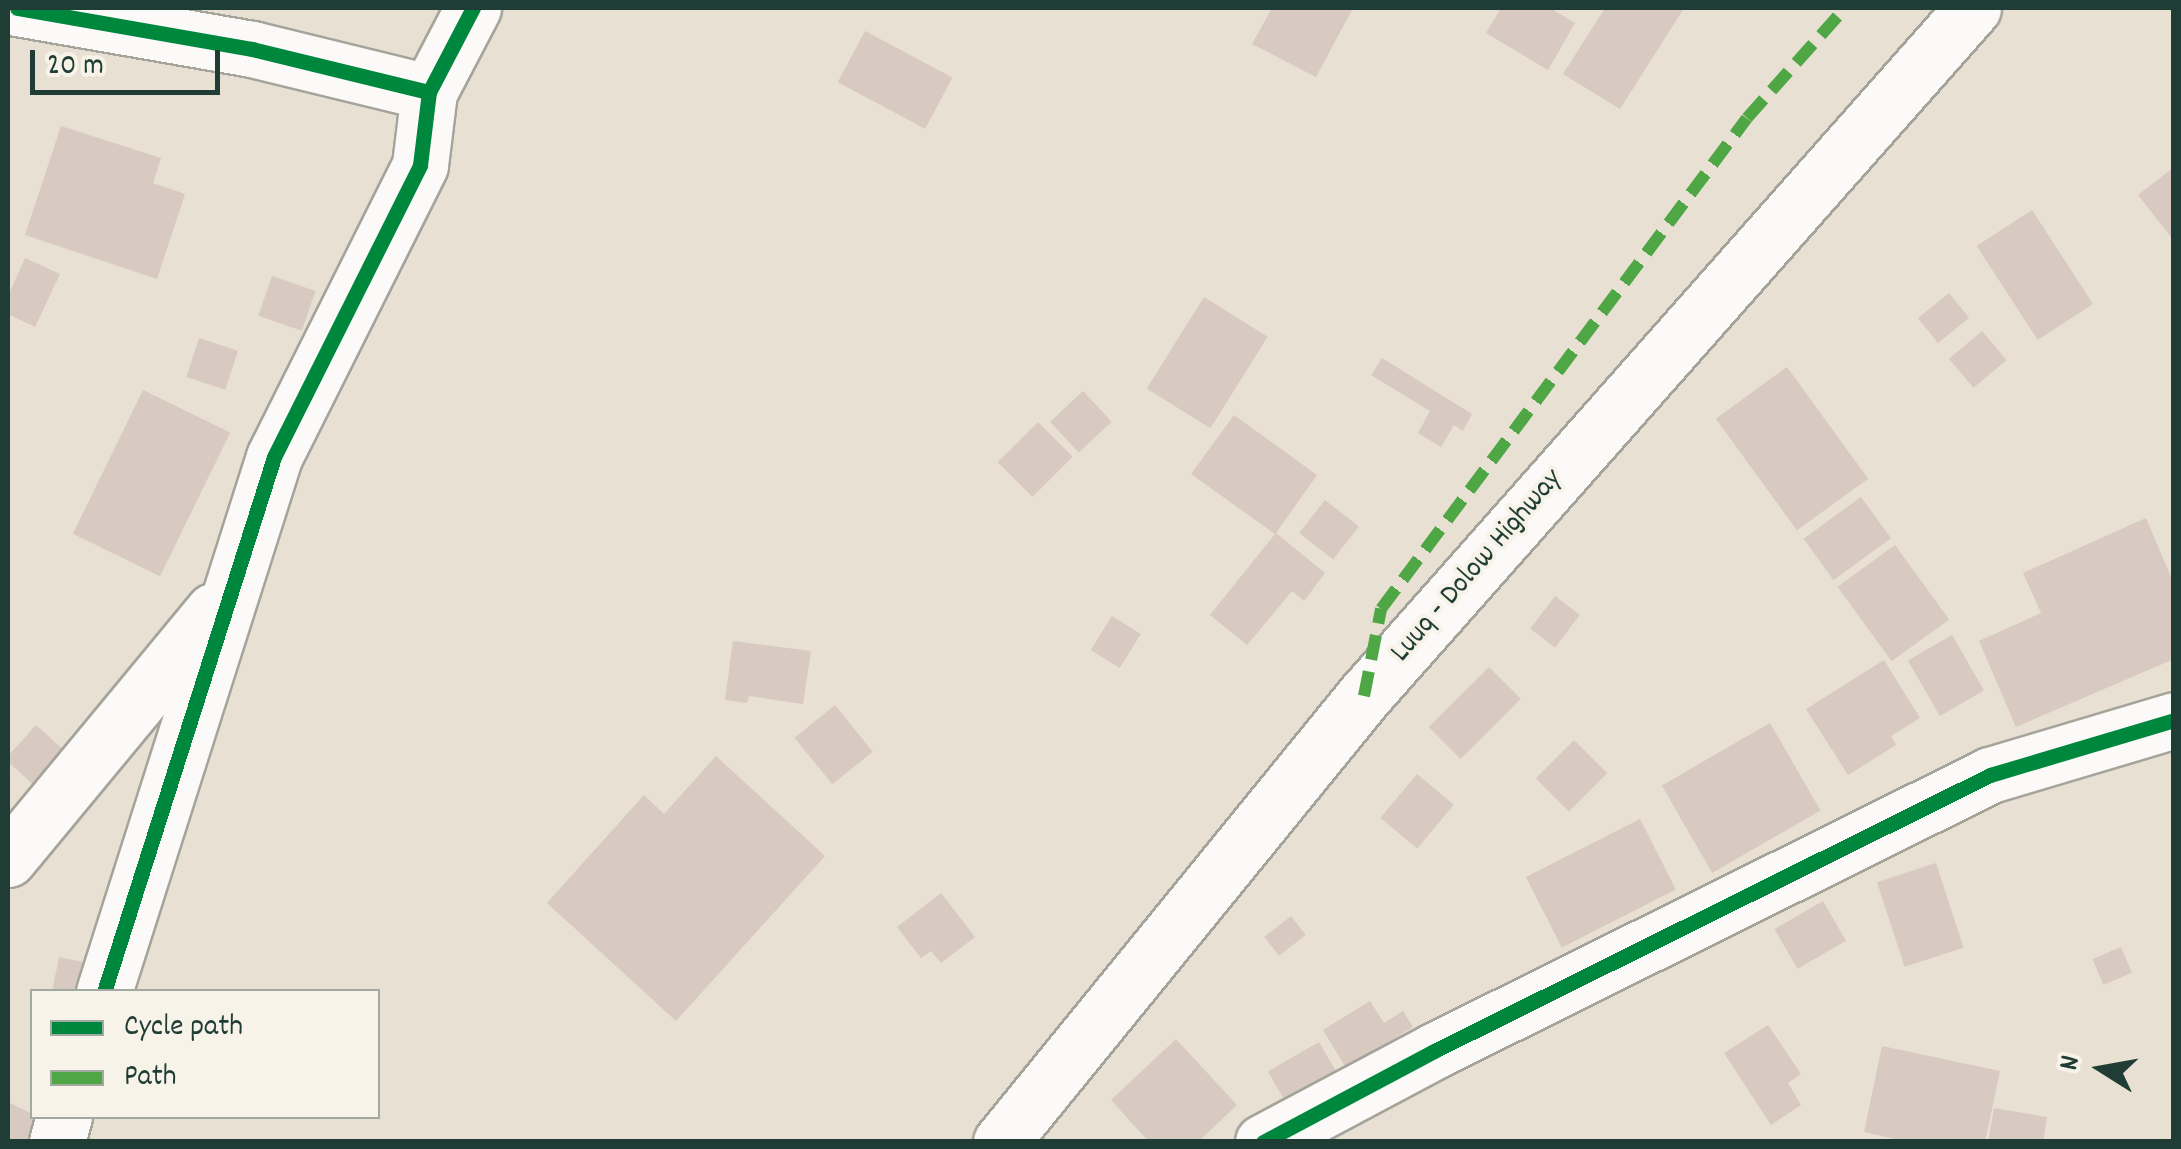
<!DOCTYPE html>
<html>
<head>
<meta charset="utf-8">
<style>
	body { margin:0 }
	#map { position:relative; width:2181px; height:1149px; overflow:hidden; background:#e8e0d2; font-family:Dekko,sans-serif }
	div>[style] { position:absolute }
	.building>* { inset:0; background:#d8c9c1; transform-origin:0 0 }
	.roads { filter:drop-shadow(2px 0 #a4a49a) drop-shadow(-2px 0 #a4a49a) drop-shadow(0 2px #a4a49a) drop-shadow(0 -2px #a4a49a) }
	.minor>* { height:55px; margin:-27.5px; padding:0 27.5px; transform-origin:27.5px; border-radius:27.5px; background:#fcfaf8 }
	.major>* { height:55px; margin:-27.5px; padding:0 27.5px; transform-origin:27.5px; border-radius:27.5px; background:#fcfaf8 }
	.quiet>* { height:12px; margin-top:-6px; transform-origin:0; background:repeating-linear-gradient(90deg,#4fa644 0 25px,transparent 0 37px) }
	.cycleway>* { height:15px; margin:-7.5px; padding:0 7.5px; transform-origin:7.5px; border-radius:7.5px; background:#00873e }
	span { translate:-50% -50%; white-space:nowrap; text-align:center; line-height:1.15; -webkit-text-stroke:8px #f7f3e8; paint-order:stroke }
	.street-label { font-size:30px; color:#1f3d34 }
	.frame { position:absolute; inset:0; border:10px solid #1f3d34; pointer-events:none }
	.legend { position:absolute; left:30px; top:989px; width:350px; height:130px; box-sizing:border-box; background:#f7f3e8; border:2px solid #a1aaa0; margin:0; padding:12px 18px; list-style:none; font-size:30px; color:#1f3d34 }
	.legend li { display:flex; align-items:center; gap:20px; height:50px }
	.legend b { width:50px; border:2px solid #a1aaa0 }
	.north { position:absolute; left:2051px; top:1019px; width:100px; height:100px; -webkit-text-stroke:8px #f7f3e8; paint-order:stroke; rotate:281deg; font-size:28px; font-weight:700; line-height:40px; text-align:center; color:#1f3d34 }
	.north::after { content:''; display:block; margin:auto; width:35px; height:45px; background:#1f3d34; clip-path:polygon(50% 0,100% 100%,50% 72%,0 100%) }
	.scale { position:absolute; left:30px; top:50px; width:190px; height:45px; box-sizing:border-box; border:5px solid #1f3d34; border-top:0; padding-left:12px; font-size:30px; line-height:35px; white-space:nowrap; color:#1f3d34; -webkit-text-stroke:8px #f7f3e8; paint-order:stroke }
</style>
</head>
<body>
<div id="map">
	<div class="building">
		<i style="clip-path:polygon(1272px 8px,1353px 8px,1316px 77px,1252px 44px)"></i>
		<i style="clip-path:polygon(1501px 8px,1550px 8px,1575px 23px,1548px 70px,1486px 33px)"></i>
		<i style="clip-path:polygon(1605px 8px,1684px 8px,1620px 109px,1563px 74px)"></i>
		<i style="left:865px;top:31px;width:99px;height:58px;rotate:28deg"></i>
		<i style="clip-path:polygon(61px 126px,161px 158px,153px 183px,185px 194px,157px 279px,25px 235px)"></i>
		<i style="clip-path:polygon(2174px 167px,2174px 241px,2138px 195px)"></i>
		<i style="left:2032px;top:210px;width:112px;height:66px;rotate:57deg"></i>
		<i style="clip-path:polygon(25px 258px,60px 274px,35px 327px,8px 314px,8px 296px)"></i>
		<i style="left:272px;top:276px;width:46px;height:42px;rotate:19deg"></i>
		<i style="left:1949px;top:293px;width:32px;height:40px;rotate:51deg"></i>
		<i style="left:1204px;top:297px;width:75px;height:108px;rotate:32deg"></i>
		<i style="left:1982px;top:331px;width:38px;height:43px;rotate:50deg"></i>
		<i style="left:199px;top:338px;width:41px;height:41px;rotate:18deg"></i>
		<i style="clip-path:polygon(1382px 358px,1472px 414px,1463px 431px,1454px 425px,1441px 447px,1418px 433px,1430px 411px,1371px 375px)"></i>
		<i style="left:1787px;top:367px;width:138px;height:88px;rotate:54deg"></i>
		<i style="left:143px;top:390px;width:97px;height:160px;rotate:26deg"></i>
		<i style="left:1083px;top:391px;width:42px;height:45px;rotate:47deg"></i>
		<i style="clip-path:polygon(1234px 415px,1317px 475px,1276px 533px,1325px 573px,1304px 601px,1292px 591px,1247px 645px,1210px 615px,1275px 534px,1191px 474px)"></i>
		<i style="left:1038px;top:422px;width:49px;height:57px;rotate:45deg"></i>
		<i style="left:1861px;top:497px;width:51px;height:71px;rotate:54deg"></i>
		<i style="left:1325px;top:500px;width:43px;height:42px;rotate:38deg"></i>
		<i style="clip-path:polygon(2146px 518px,2174px 584px,2174px 659px,2016px 727px,1979px 641px,2041px 613px,2023px 573px)"></i>
		<i style="left:1895px;top:545px;width:92px;height:71px;rotate:54deg"></i>
		<i style="left:1555px;top:596px;width:31px;height:41px;rotate:37deg"></i>
		<i style="left:1112px;top:616px;width:34px;height:40px;rotate:32deg"></i>
		<i style="left:1952px;top:635px;width:64px;height:51px;rotate:60deg"></i>
		<i style="clip-path:polygon(733px 641px,811px 651px,803px 704px,749px 696px,747px 703px,725px 700px)"></i>
		<i style="clip-path:polygon(1884px 660px,1920px 718px,1891px 736px,1896px 745px,1848px 775px,1806px 709px)"></i>
		<i style="left:1489px;top:667px;width:45px;height:85px;rotate:45deg"></i>
		<i style="left:835px;top:705px;width:60px;height:52px;rotate:51deg"></i>
		<i style="left:1770px;top:723px;width:101px;height:125px;rotate:60deg"></i>
		<i style="left:36px;top:725px;width:43px;height:46px;rotate:42deg"></i>
		<i style="left:1574px;top:740px;width:47px;height:54px;rotate:45deg"></i>
		<i style="clip-path:polygon(716px 756px,825px 856px,676px 1021px,547px 903px,644px 795px,664px 814px)"></i>
		<i style="left:1417px;top:774px;width:48px;height:57px;rotate:40deg"></i>
		<i style="left:1640px;top:819px;width:79px;height:128px;rotate:63deg"></i>
		<i style="left:1936px;top:863px;width:89px;height:62px;rotate:72deg"></i>
		<i style="clip-path:polygon(941px 893px,975px 937px,941px 963px,931px 951px,921px 958px,897px 927px)"></i>
		<i style="left:1823px;top:901px;width:46px;height:56px;rotate:60deg"></i>
		<i style="left:1291px;top:916px;width:24px;height:34px;rotate:52deg"></i>
		<i style="left:2121px;top:947px;width:28px;height:31px;rotate:67deg"></i>
		<i style="clip-path:polygon(59px 957px,102px 966px,96px 992px,52px 992px)"></i>
		<i style="clip-path:polygon(1370px 1001px,1384px 1023px,1403px 1011px,1413px 1027px,1346px 1068px,1323px 1030px)"></i>
		<i style="clip-path:polygon(1768px 1025px,1801px 1074px,1788px 1083px,1801px 1105px,1771px 1125px,1724px 1053px)"></i>
		<i style="clip-path:polygon(1176px 1039px,1237px 1105px,1198px 1142px,1149px 1142px,1111px 1100px)"></i>
		<i style="left:1319px;top:1042px;width:42px;height:59px;rotate:60deg"></i>
		<i style="clip-path:polygon(1882px 1046px,2000px 1071px,1985px 1142px,1909px 1142px,1864px 1132px)"></i>
		<i style="clip-path:polygon(8px 1102px,37px 1116px,26px 1142px,8px 1142px)"></i>
		<i style="clip-path:polygon(1994px 1108px,2047px 1117px,2043px 1142px,1988px 1142px)"></i>
	</div>
	<div class="roads">
		<div class="minor">
			<i style="left:17px;top:8px;width:239px;rotate:9.9deg"></i>
			<i style="left:252px;top:49px;width:182px;rotate:13.7deg"></i>
			<i style="left:8px;top:859px;width:322px;rotate:-50.4deg"></i>
			<i style="left:104px;top:992px;width:561px;rotate:-72.37deg"></i>
			<i style="left:274px;top:457px;width:326px;rotate:-63.4deg"></i>
			<i style="left:420px;top:165px;width:74px;rotate:-83deg"></i>
			<i style="left:429px;top:92px;width:95px;rotate:-62.4deg"></i>
			<i style="left:57px;top:1142px;width:27px;rotate:-75deg"></i>
			<i style="left:1263px;top:1142px;width:194px;rotate:-28deg"></i>
			<i style="left:1434px;top:1051px;width:621px;rotate:-26.4deg"></i>
			<i style="left:1990px;top:775px;width:192px;rotate:-16.6deg"></i>
		</div>
		<div class="major">
			<i style="left:1001px;top:1142px;width:575px;rotate:-50.86deg"></i>
			<i style="left:1364px;top:696px;width:919px;rotate:-48.49deg"></i>
		</div>
	</div>
	<div class="quiet">
		<i style="left:1364px;top:696px;width:89px;rotate:-78.9deg"></i>
		<i style="left:1381px;top:609px;width:612px;rotate:-53.3deg"></i>
		<i style="left:1747px;top:118px;width:147px;rotate:-48.3deg"></i>
	</div>
	<div class="cycleway">
		<i style="left:17px;top:8px;width:239px;rotate:9.9deg"></i>
		<i style="left:252px;top:49px;width:182px;rotate:13.7deg"></i>
		<i style="left:104px;top:992px;width:561px;rotate:-72.37deg"></i>
		<i style="left:274px;top:457px;width:326px;rotate:-63.4deg"></i>
		<i style="left:420px;top:165px;width:74px;rotate:-83deg"></i>
		<i style="left:429px;top:92px;width:95px;rotate:-62.4deg"></i>
		<i style="left:1263px;top:1142px;width:194px;rotate:-28deg"></i>
		<i style="left:1434px;top:1051px;width:621px;rotate:-26.4deg"></i>
		<i style="left:1990px;top:775px;width:192px;rotate:-16.6deg"></i>
	</div>
	<div class="street-label">
		<span style="left:1478px;top:567px;rotate:-49deg">Luuq - Dolow Highway</span>
	</div>
	<div class="frame"></div>
	<ul class="legend">
	<li><b style="height:12px;background:#00873e"></b>Cycle path</li>
	<li><b style="height:12px;background:#4fa644"></b>Path</li>
	</ul>
	<div class="north">N</div>
	<div class="scale">20 m</div>
</div>
</body>
</html>
